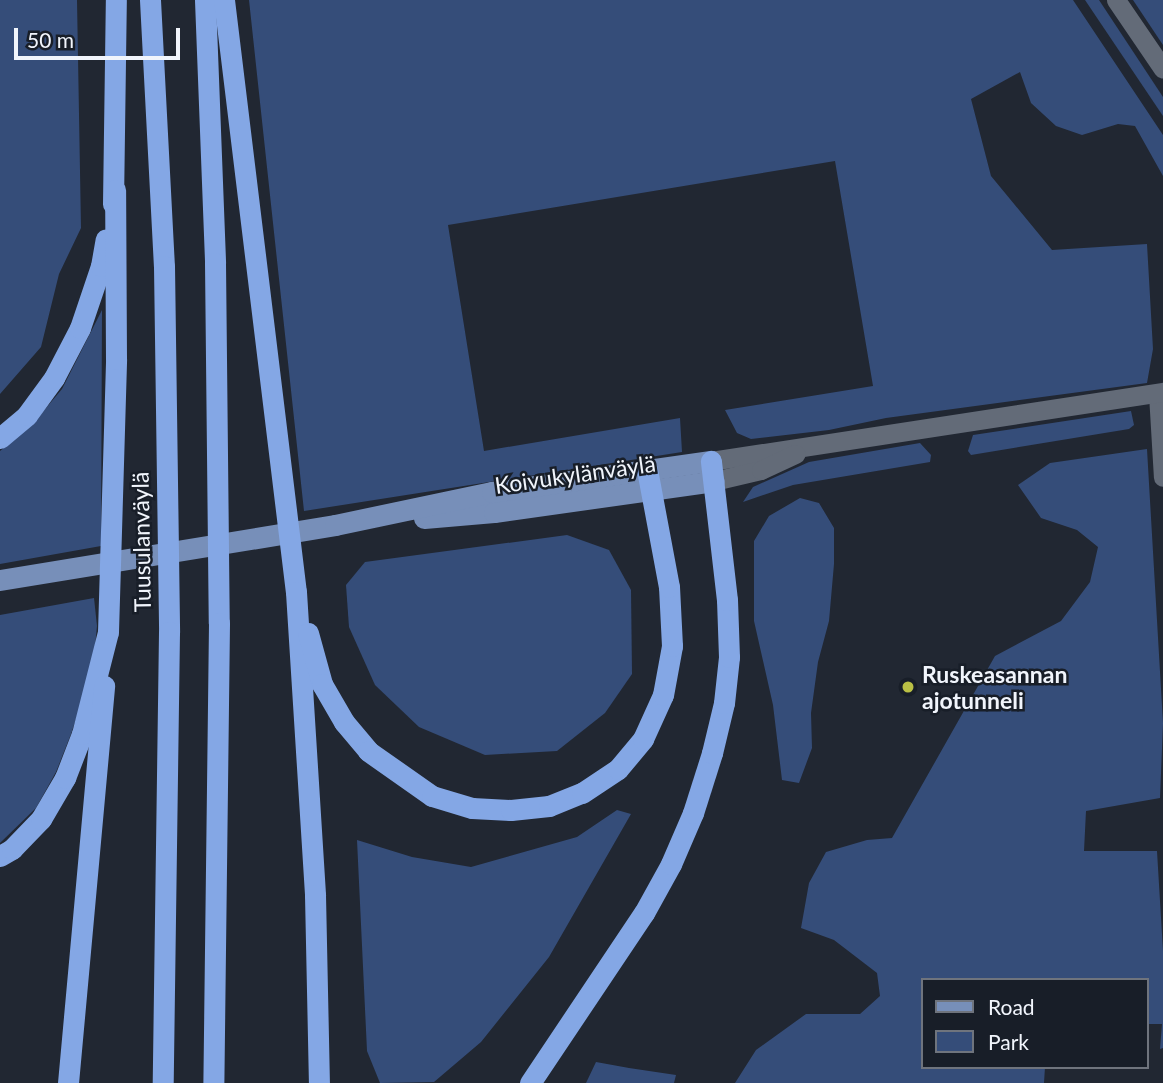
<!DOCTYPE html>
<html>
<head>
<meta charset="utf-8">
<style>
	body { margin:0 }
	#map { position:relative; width:1163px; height:1083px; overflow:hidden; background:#212732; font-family:Lato,sans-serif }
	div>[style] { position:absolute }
	.green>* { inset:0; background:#354d79 }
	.minor>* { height:19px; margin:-9.5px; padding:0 9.5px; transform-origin:9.5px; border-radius:9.5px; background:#636b78 }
	.primary>* { height:21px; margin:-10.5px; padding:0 10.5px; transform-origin:10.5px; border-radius:10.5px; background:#778fb9 }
	.motorway>* { height:21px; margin:-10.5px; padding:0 10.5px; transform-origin:10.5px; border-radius:10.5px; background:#84a7e5 }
	.dots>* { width:19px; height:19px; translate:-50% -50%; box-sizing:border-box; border:4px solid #181e28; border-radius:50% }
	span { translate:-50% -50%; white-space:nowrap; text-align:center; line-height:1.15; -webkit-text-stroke:5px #181e28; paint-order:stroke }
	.street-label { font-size:23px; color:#f1f5fc }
	.poi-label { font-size:23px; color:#f1f5fc; font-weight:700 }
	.left { translate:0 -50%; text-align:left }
	.legend { position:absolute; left:921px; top:978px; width:228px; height:91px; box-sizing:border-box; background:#181e28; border:2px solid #6f747d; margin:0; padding:9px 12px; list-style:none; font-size:21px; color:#f1f5fc }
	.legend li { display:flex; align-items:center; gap:14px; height:35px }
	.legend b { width:35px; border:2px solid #6f747d }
	.scale { position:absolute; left:14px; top:28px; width:166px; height:32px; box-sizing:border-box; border:4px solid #f1f5fc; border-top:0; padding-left:9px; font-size:21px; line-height:24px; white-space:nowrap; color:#f1f5fc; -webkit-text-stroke:5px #181e28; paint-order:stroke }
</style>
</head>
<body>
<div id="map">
	<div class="green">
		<i style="clip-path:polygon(0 0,77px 0,81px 228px,59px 274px,41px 347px,0 394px)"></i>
		<i style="clip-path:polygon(249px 0,1073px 0,1163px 135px,1163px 176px,1135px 126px,1118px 124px,1082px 135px,1056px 126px,1031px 103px,1020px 72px,971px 99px,991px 176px,1052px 250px,1147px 244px,1153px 349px,1147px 383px,886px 418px,829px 430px,751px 439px,737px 433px,725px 410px,873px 386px,835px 161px,448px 225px,484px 451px,680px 418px,682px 452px,304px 511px)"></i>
		<i style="clip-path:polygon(1085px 0,1099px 0,1163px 97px,1163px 116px)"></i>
		<i style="clip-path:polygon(1133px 0,1163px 0,1163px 45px)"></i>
		<i style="clip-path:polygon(102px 310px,101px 546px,0 564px,0 451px,35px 421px,62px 389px)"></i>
		<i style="clip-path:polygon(1131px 411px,1134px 425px,1129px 429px,971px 455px,968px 451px,973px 435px)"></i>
		<i style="clip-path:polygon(920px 443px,931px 455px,930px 462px,793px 485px,743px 502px,753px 487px,809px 462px)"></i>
		<i style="clip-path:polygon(1147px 449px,1163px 723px,1160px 798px,1086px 811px,1084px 851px,1157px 851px,1163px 951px,1163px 1048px,1160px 1049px,1162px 1024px,1147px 1024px,1147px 980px,923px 980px,923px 1067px,1045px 1067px,1044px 1083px,735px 1083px,756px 1050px,806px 1014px,860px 1014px,880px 996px,877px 973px,834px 940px,801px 928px,809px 883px,826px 852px,867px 840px,892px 838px,995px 656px,1061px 621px,1090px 582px,1098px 547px,1077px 530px,1041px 518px,1018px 485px,1050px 463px)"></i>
		<i style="clip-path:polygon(800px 498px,819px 503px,834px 528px,834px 564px,829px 621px,818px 662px,811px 713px,812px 748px,799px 783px,782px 780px,773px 705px,754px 621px,754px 541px,769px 516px)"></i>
		<i style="clip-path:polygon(567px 535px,609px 550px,631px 590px,632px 674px,605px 713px,557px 751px,485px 755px,419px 727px,375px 685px,349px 627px,346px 585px,365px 562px)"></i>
		<i style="clip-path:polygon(94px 598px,97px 626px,93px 668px,71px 734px,56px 772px,36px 808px,0 843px,0 615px)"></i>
		<i style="clip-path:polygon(617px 810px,631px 814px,549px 957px,481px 1042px,434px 1082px,380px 1083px,367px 1051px,357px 840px,412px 857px,471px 867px,577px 837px)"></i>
		<i style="clip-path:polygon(596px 1062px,629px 1068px,676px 1075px,674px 1083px,586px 1083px)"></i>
	</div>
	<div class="minor">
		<i style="left:1116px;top:0;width:83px;rotate:55.7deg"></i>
		<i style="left:1158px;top:394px;width:83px;rotate:86.6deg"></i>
		<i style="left:711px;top:461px;width:457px;rotate:-8.7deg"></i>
		<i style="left:714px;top:481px;width:48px;rotate:-13.2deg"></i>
		<i style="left:761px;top:470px;width:38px;rotate:-25deg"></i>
	</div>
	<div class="primary">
		<i style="left:424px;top:518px;width:70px;rotate:-4.9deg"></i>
		<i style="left:494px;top:512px;width:222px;rotate:-8deg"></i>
		<i style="left:0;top:580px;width:339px;rotate:-9.3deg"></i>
		<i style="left:335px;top:525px;width:160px;rotate:-11.9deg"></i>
		<i style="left:492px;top:492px;width:221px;rotate:-8.1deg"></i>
	</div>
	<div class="motorway">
		<i style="left:150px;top:0;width:266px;rotate:87deg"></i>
		<i style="left:164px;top:266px;width:366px;rotate:89.2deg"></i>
		<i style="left:169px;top:632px;width:451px;rotate:90.8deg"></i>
		<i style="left:205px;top:0;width:263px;rotate:87.8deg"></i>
		<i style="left:215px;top:263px;width:360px;rotate:89.4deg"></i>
		<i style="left:219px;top:623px;width:460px;rotate:90.7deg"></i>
		<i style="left:224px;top:0;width:596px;rotate:83.07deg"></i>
		<i style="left:296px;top:592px;width:304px;rotate:86.4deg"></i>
		<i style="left:315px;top:895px;width:188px;rotate:88.8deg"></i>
		<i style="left:113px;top:204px;width:204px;rotate:-89.2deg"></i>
		<i style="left:0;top:438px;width:35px;rotate:-40deg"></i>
		<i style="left:27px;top:415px;width:46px;rotate:-53.9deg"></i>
		<i style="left:54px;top:378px;width:56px;rotate:-62.5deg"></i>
		<i style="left:80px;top:328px;width:65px;rotate:-71.3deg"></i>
		<i style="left:101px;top:266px;width:27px;rotate:-80deg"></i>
		<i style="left:308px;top:633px;width:53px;rotate:74.6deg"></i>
		<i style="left:322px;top:684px;width:44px;rotate:59.9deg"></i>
		<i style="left:344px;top:722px;width:38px;rotate:50deg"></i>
		<i style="left:368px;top:751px;width:78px;rotate:35.1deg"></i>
		<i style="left:432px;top:796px;width:42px;rotate:16.7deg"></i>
		<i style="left:472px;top:808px;width:39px;rotate:3deg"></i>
		<i style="left:511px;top:810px;width:38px;rotate:-6deg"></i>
		<i style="left:549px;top:806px;width:35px;rotate:-22deg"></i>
		<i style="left:582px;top:793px;width:43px;rotate:-33.7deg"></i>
		<i style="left:618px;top:769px;width:39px;rotate:-50deg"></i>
		<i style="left:643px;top:739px;width:48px;rotate:-65.6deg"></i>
		<i style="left:663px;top:695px;width:50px;rotate:-79.6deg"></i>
		<i style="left:672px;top:646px;width:59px;rotate:-92.9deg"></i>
		<i style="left:669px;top:587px;width:119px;rotate:-100.6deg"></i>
		<i style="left:0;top:856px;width:14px;rotate:-30deg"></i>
		<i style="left:12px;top:849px;width:42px;rotate:-46deg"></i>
		<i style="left:41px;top:819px;width:48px;rotate:-59.7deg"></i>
		<i style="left:65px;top:778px;width:47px;rotate:-68.9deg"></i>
		<i style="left:82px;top:734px;width:105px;rotate:-75.7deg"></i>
		<i style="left:108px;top:632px;width:273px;rotate:-88.3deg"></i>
		<i style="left:116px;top:359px;width:169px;rotate:-90.3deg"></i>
		<i style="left:68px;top:1083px;width:399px;rotate:-84.8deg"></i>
		<i style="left:530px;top:1083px;width:205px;rotate:-56.2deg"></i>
		<i style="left:644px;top:913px;width:56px;rotate:-61.1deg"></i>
		<i style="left:671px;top:864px;width:56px;rotate:-66.7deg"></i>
		<i style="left:693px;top:813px;width:63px;rotate:-72.4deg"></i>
		<i style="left:712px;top:753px;width:51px;rotate:-76.5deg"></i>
		<i style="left:724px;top:703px;width:46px;rotate:-83.8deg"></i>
		<i style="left:729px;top:657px;width:57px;rotate:-92deg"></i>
		<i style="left:727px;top:600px;width:140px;rotate:-96.6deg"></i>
	</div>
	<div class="dots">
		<i style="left:908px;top:687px;background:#bac045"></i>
	</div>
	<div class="street-label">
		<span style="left:575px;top:474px;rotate:-8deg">Koivukylänväylä</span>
		<span style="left:141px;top:542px;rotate:-91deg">Tuusulanväylä</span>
	</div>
	<div class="poi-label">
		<span class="left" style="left:922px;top:687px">Ruskeasannan<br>ajotunneli</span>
	</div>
	<ul class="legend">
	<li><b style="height:9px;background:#778fb9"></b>Road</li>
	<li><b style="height:19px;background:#354d79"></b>Park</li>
	</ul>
	<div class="scale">50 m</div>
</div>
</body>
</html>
